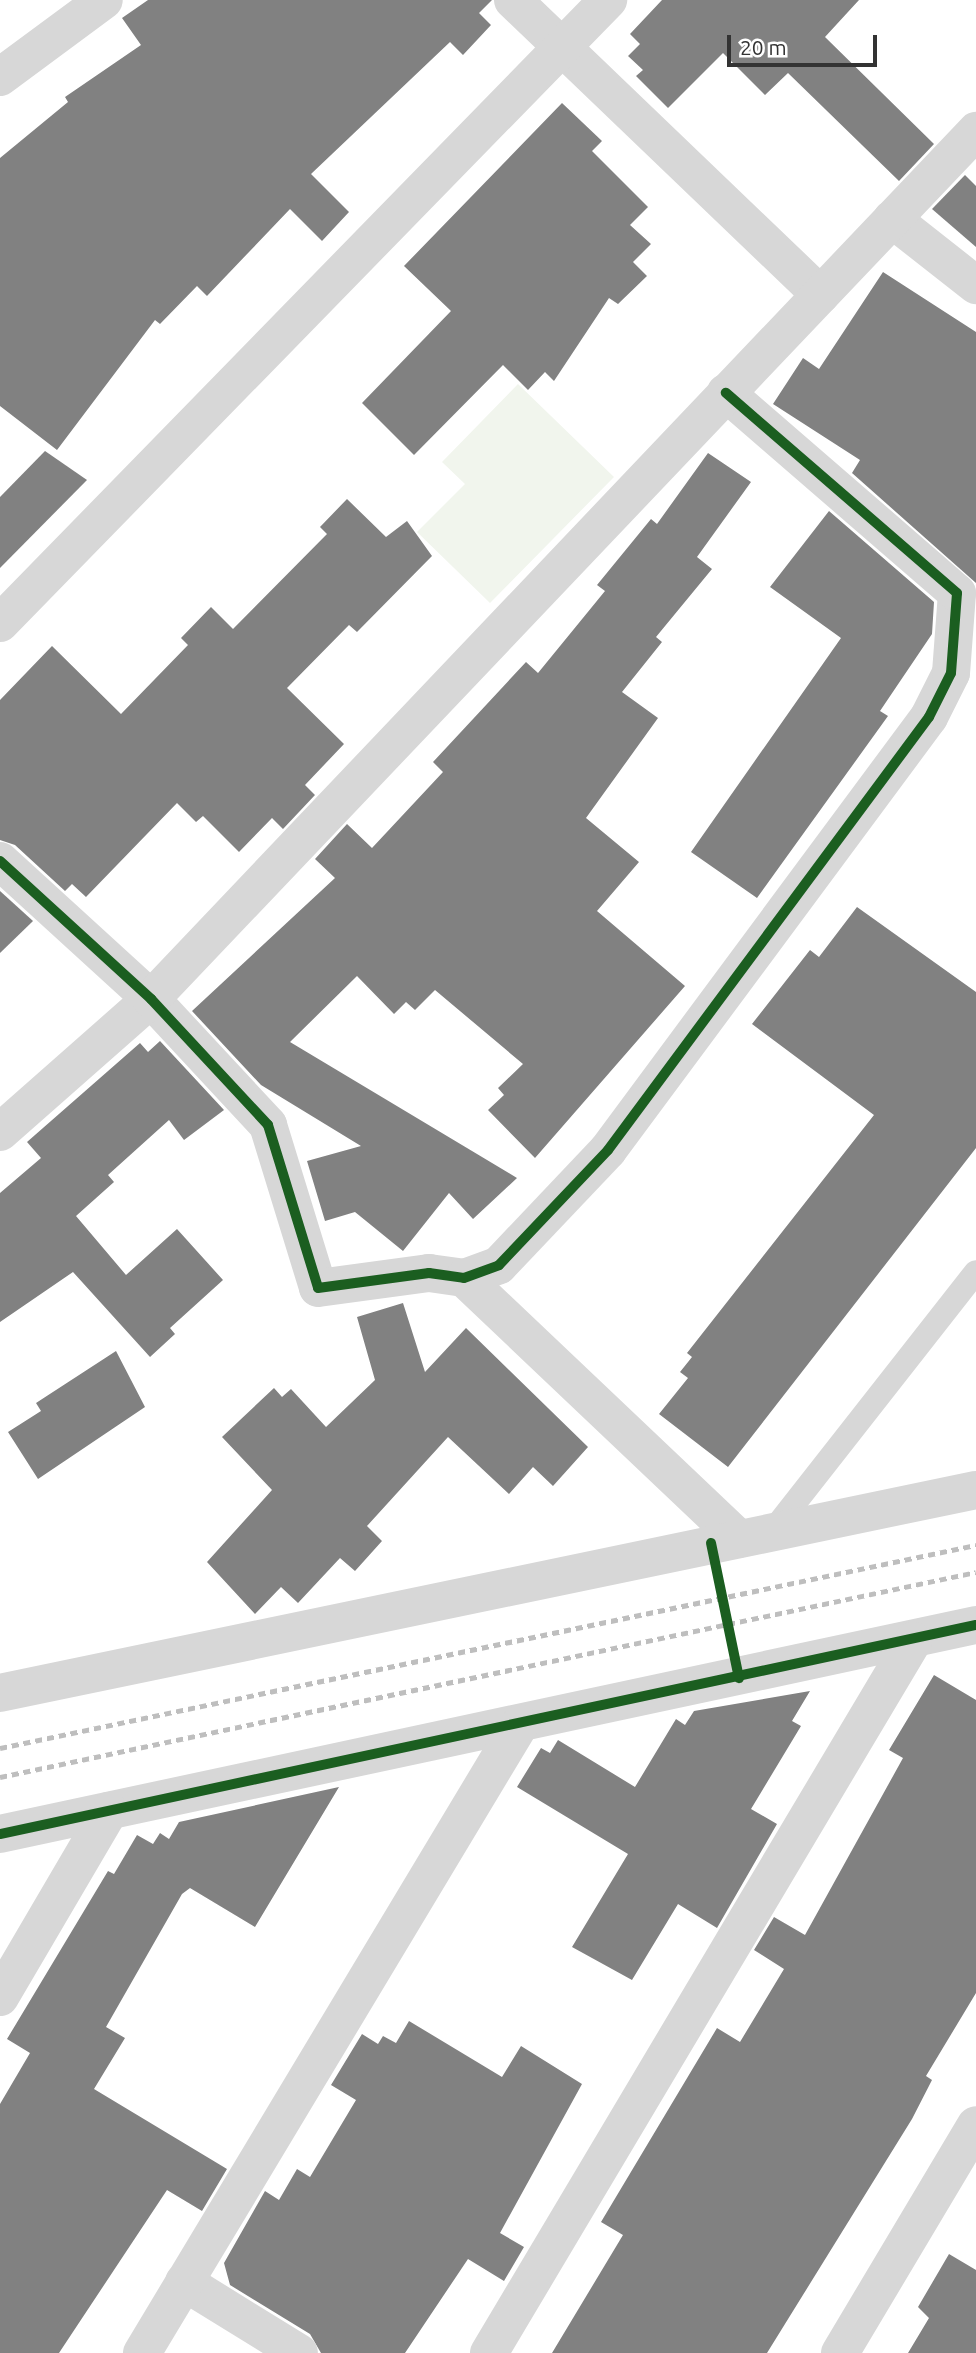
<!DOCTYPE html>
<html>
<head>
<meta charset="utf-8">
<style>
	body { margin:0 }
	#map { position:relative; width:976px; height:2353px; overflow:hidden; background:#fff; font-family:Ubuntu,sans-serif }
	div>[style] { position:absolute }
	.green>* { inset:0; background:#f1f5ed }
	.building>* { inset:0; background:#818181 }
	.service>* { height:24px; margin:-12px; padding:0 12px; transform-origin:12px; border-radius:12px; background:#d7d7d7 }
	.minor>* { height:38px; margin:-19px; padding:0 19px; transform-origin:19px; border-radius:19px; background:#d7d7d7 }
	.tertiary>* { height:38px; margin:-19px; padding:0 19px; transform-origin:19px; border-radius:19px; background:#d7d7d7 }
	.rail>* { height:5px; margin-top:-2.5px; transform-origin:0; background:repeating-linear-gradient(90deg,#bebebe 0 7px,transparent 0 12px) }
	.cycleway>* { height:10px; margin:-5px; padding:0 5px; transform-origin:5px; border-radius:5px; background:#1b5e20 }
	span { translate:-50% -50%; white-space:nowrap; text-align:center; line-height:1.15; -webkit-text-stroke:7px #fff; paint-order:stroke }
	.scale { position:absolute; left:727px; top:35px; width:150px; height:32px; box-sizing:border-box; border:4px solid #333; border-top:0; padding-left:9px; font-size:21px; line-height:24px; white-space:nowrap; color:#333; -webkit-text-stroke:5px #fff; paint-order:stroke }
</style>
</head>
<body>
<div id="map">
	<div class="green">
		<i style="clip-path:polygon(518px 384px,614px 477px,490px 603px,417px 532px,465px 484px,442px 462px)"></i>
	</div>
	<div class="building">
		<i style="clip-path:polygon(148px 0,492px 0,479px 13px,491px 25px,463px 55px,450px 42px,311px 174px,349px 212px,322px 241px,290px 209px,207px 296px,197px 286px,160px 324px,155px 320px,57px 450px,0 406px,0 158px,68px 102px,65px 97px,141px 45px,122px 18px)"></i>
		<i style="clip-path:polygon(662px 0,859px 0,825px 37px,934px 144px,899px 181px,788px 73px,765px 95px,723px 53px,668px 108px,636px 76px,643px 70px,628px 56px,640px 44px,630px 34px)"></i>
		<i style="clip-path:polygon(562px 103px,602px 141px,592px 151px,648px 207px,630px 225px,651px 244px,633px 262px,647px 276px,618px 304px,609px 298px,554px 381px,545px 372px,528px 390px,503px 365px,414px 455px,362px 403px,451px 311px,404px 266px)"></i>
		<i style="clip-path:polygon(965px 175px,976px 186px,976px 247px,932px 209px)"></i>
		<i style="clip-path:polygon(883px 272px,976px 332px,976px 583px,852px 473px,860px 460px,773px 404px,803px 358px,819px 369px)"></i>
		<i style="clip-path:polygon(45px 451px,87px 480px,0 568px,0 497px)"></i>
		<i style="clip-path:polygon(708px 453px,751px 482px,697px 557px,712px 569px,656px 637px,662px 642px,622px 692px,658px 718px,586px 818px,639px 862px,597px 911px,685px 986px,535px 1158px,488px 1110px,504px 1095px,498px 1088px,523px 1064px,435px 990px,415px 1010px,406px 1002px,394px 1014px,357px 976px,290px 1042px,517px 1178px,473px 1219px,449px 1193px,403px 1251px,355px 1212px,325px 1221px,307px 1161px,361px 1146px,261px 1085px,192px 1011px,335px 878px,315px 859px,347px 824px,372px 848px,443px 772px,433px 762px,526px 662px,538px 673px,605px 591px,597px 585px,651px 519px,657px 524px)"></i>
		<i style="clip-path:polygon(347px 499px,386px 537px,407px 521px,432px 556px,357px 632px,349px 625px,287px 688px,344px 744px,305px 785px,315px 795px,283px 829px,272px 818px,239px 852px,203px 816px,196px 822px,177px 803px,86px 897px,72px 884px,65px 891px,15px 845px,0 840px,0 700px,52px 646px,121px 714px,188px 645px,181px 638px,211px 607px,233px 629px,327px 534px,320px 527px)"></i>
		<i style="clip-path:polygon(829px 511px,934px 602px,932px 634px,880px 711px,888px 716px,757px 898px,691px 852px,841px 638px,770px 587px)"></i>
		<i style="clip-path:polygon(0 891px,33px 921px,0 953px)"></i>
		<i style="clip-path:polygon(857px 907px,976px 992px,976px 1148px,728px 1467px,659px 1414px,688px 1378px,680px 1372px,692px 1357px,687px 1353px,874px 1115px,752px 1024px,810px 950px,819px 957px)"></i>
		<i style="clip-path:polygon(160px 1041px,224px 1110px,184px 1140px,169px 1120px,108px 1175px,114px 1182px,76px 1216px,126px 1275px,177px 1229px,223px 1280px,170px 1328px,175px 1334px,150px 1357px,73px 1272px,0 1322px,0 1193px,41px 1158px,27px 1142px,140px 1043px,148px 1052px)"></i>
		<i style="clip-path:polygon(403px 1303px,425px 1372px,466px 1328px,588px 1447px,553px 1486px,533px 1467px,509px 1494px,448px 1437px,367px 1526px,382px 1541px,355px 1571px,340px 1558px,298px 1603px,281px 1587px,255px 1614px,207px 1562px,272px 1490px,222px 1437px,274px 1388px,282px 1397px,291px 1389px,326px 1427px,375px 1380px,357px 1317px)"></i>
		<i style="clip-path:polygon(116px 1351px,145px 1407px,38px 1479px,8px 1432px,41px 1411px,36px 1403px)"></i>
		<i style="clip-path:polygon(934px 1675px,976px 1700px,976px 1993px,926px 2076px,932px 2080px,912px 2119px,767px 2353px,552px 2353px,623px 2235px,601px 2222px,717px 2028px,740px 2042px,784px 1969px,754px 1950px,774px 1917px,805px 1935px,903px 1758px,889px 1750px)"></i>
		<i style="clip-path:polygon(810px 1691px,792px 1721px,801px 1726px,751px 1809px,777px 1824px,717px 1928px,678px 1904px,632px 1980px,572px 1947px,628px 1854px,517px 1787px,541px 1748px,550px 1753px,558px 1740px,635px 1787px,676px 1719px,685px 1725px,694px 1711px)"></i>
		<i style="clip-path:polygon(339px 1787px,255px 1927px,190px 1888px,182px 1894px,106px 2027px,125px 2038px,94px 2089px,227px 2169px,202px 2211px,167px 2190px,59px 2353px,0 2353px,0 2104px,30px 2053px,7px 2039px,108px 1871px,114px 1874px,137px 1835px,153px 1844px,160px 1833px,169px 1839px,179px 1822px)"></i>
		<i style="clip-path:polygon(409px 2021px,502px 2077px,521px 2046px,582px 2084px,500px 2233px,524px 2247px,504px 2281px,468px 2259px,405px 2353px,321px 2353px,310px 2334px,230px 2285px,224px 2263px,265px 2191px,279px 2200px,297px 2169px,310px 2177px,356px 2100px,331px 2085px,362px 2034px,378px 2044px,383px 2036px,396px 2043px)"></i>
		<i style="clip-path:polygon(949px 2254px,976px 2270px,976px 2353px,908px 2353px,929px 2318px,918px 2307px)"></i>
	</div>
	<div class="service">
		<i style="left:772px;top:1532px;width:330px;rotate:-51.9deg"></i>
	</div>
	<div class="minor">
		<i style="left:513px;top:0;width:426px;rotate:43.8deg"></i>
		<i style="left:0;top:77px;width:129px;rotate:-36.5deg"></i>
		<i style="left:892px;top:219px;width:107px;rotate:38.2deg"></i>
		<i style="left:0;top:861px;width:205px;rotate:42.4deg"></i>
		<i style="left:151px;top:999px;width:172px;rotate:47.1deg"></i>
		<i style="left:268px;top:1125px;width:170px;rotate:72.9deg"></i>
		<i style="left:318px;top:1288px;width:112px;rotate:-7.7deg"></i>
		<i style="left:429px;top:1273px;width:35px;rotate:8deg"></i>
		<i style="left:464px;top:1278px;width:37px;rotate:-20deg"></i>
		<i style="left:499px;top:1265px;width:158px;rotate:-46.5deg"></i>
		<i style="left:608px;top:1150px;width:539px;rotate:-53.45deg"></i>
		<i style="left:929px;top:717px;width:49px;rotate:-63.4deg"></i>
		<i style="left:951px;top:673px;width:80px;rotate:-85.7deg"></i>
		<i style="left:957px;top:593px;width:306px;rotate:-139.1deg"></i>
		<i style="left:0;top:1132px;width:201px;rotate:-41.4deg"></i>
		<i style="left:151px;top:999px;width:1198px;rotate:-46.45deg"></i>
		<i style="left:464px;top:1278px;width:379px;rotate:43.5deg"></i>
		<i style="left:0;top:1693px;width:997px;rotate:-11.75deg"></i>
		<i style="left:0;top:1834px;width:998px;rotate:-12.09deg"></i>
		<i style="left:0;top:1997px;width:216px;rotate:-59.6deg"></i>
		<i style="left:184px;top:2282px;width:135px;rotate:31.7deg"></i>
		<i style="left:142px;top:2353px;width:734px;rotate:-59deg"></i>
		<i style="left:489px;top:2353px;width:829px;rotate:-59.23deg"></i>
		<i style="left:840px;top:2353px;width:265px;rotate:-59.2deg"></i>
	</div>
	<div class="tertiary">
		<i style="left:0;top:623px;width:871px;rotate:-45.7deg"></i>
	</div>
	<div class="rail">
		<i style="left:0;top:1748px;width:997px;rotate:-11.75deg"></i>
		<i style="left:0;top:1777px;width:997px;rotate:-11.86deg"></i>
	</div>
	<div class="cycleway">
		<i style="left:0;top:861px;width:205px;rotate:42.4deg"></i>
		<i style="left:151px;top:999px;width:172px;rotate:47.1deg"></i>
		<i style="left:268px;top:1125px;width:170px;rotate:72.9deg"></i>
		<i style="left:318px;top:1288px;width:112px;rotate:-7.7deg"></i>
		<i style="left:429px;top:1273px;width:35px;rotate:8deg"></i>
		<i style="left:464px;top:1278px;width:37px;rotate:-20deg"></i>
		<i style="left:499px;top:1265px;width:158px;rotate:-46.5deg"></i>
		<i style="left:608px;top:1150px;width:539px;rotate:-53.45deg"></i>
		<i style="left:929px;top:717px;width:49px;rotate:-63.4deg"></i>
		<i style="left:951px;top:673px;width:80px;rotate:-85.7deg"></i>
		<i style="left:957px;top:593px;width:306px;rotate:-139.1deg"></i>
		<i style="left:711px;top:1543px;width:138px;rotate:78.3deg"></i>
		<i style="left:0;top:1834px;width:998px;rotate:-12.09deg"></i>
	</div>
	<div class="scale">20 m</div>
</div>
</body>
</html>
